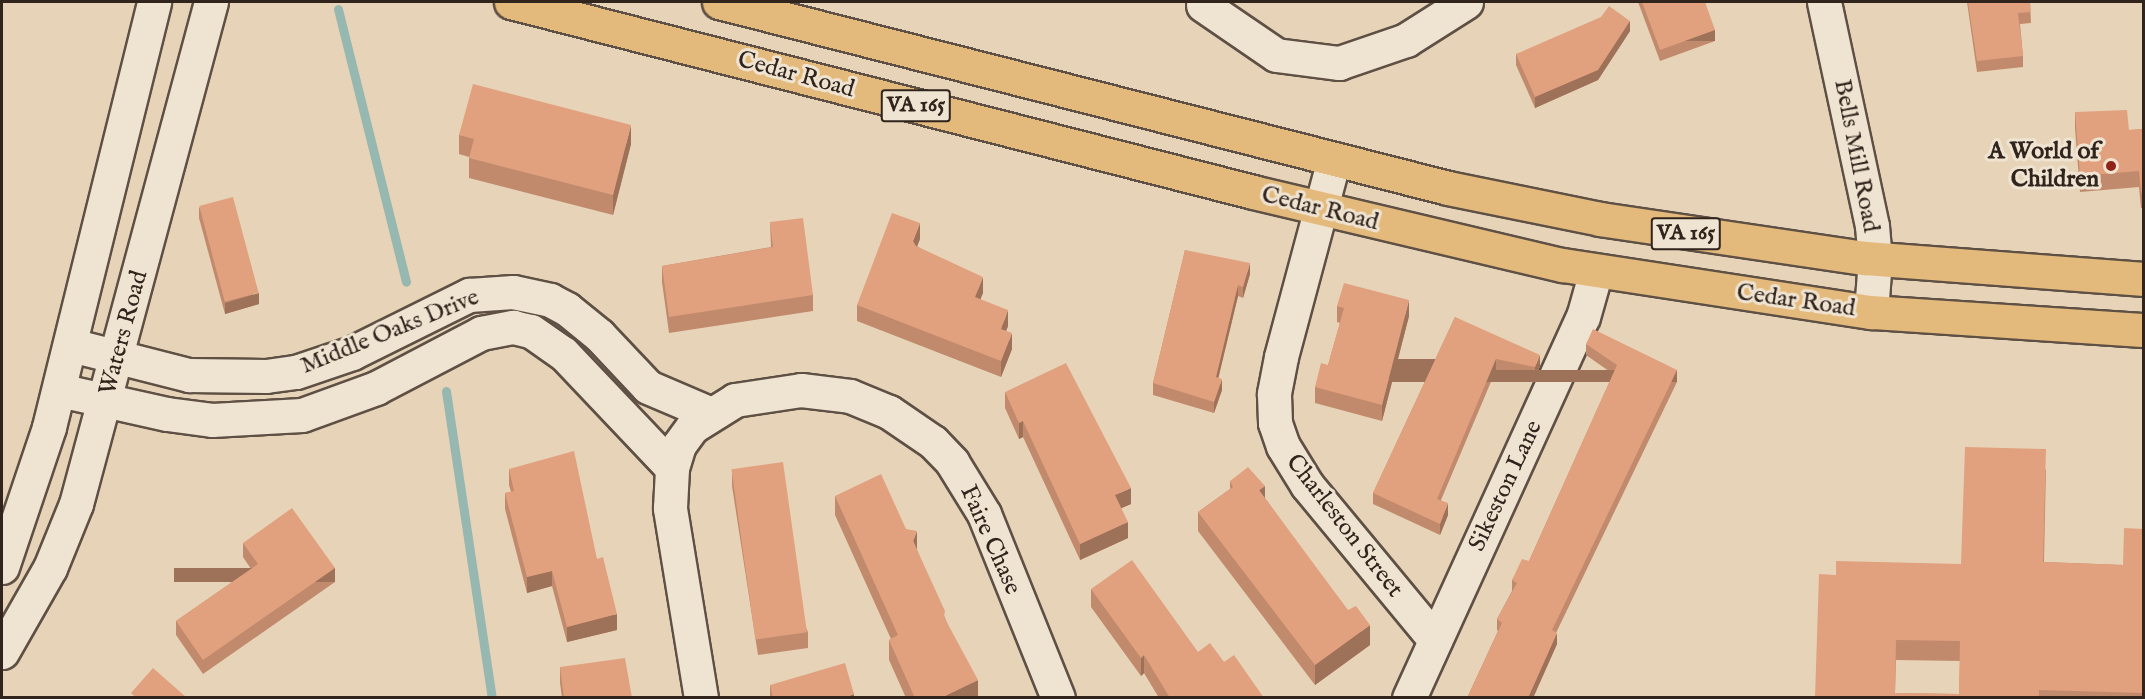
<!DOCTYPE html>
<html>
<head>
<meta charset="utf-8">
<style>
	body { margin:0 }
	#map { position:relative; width:2145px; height:699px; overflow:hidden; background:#e7d4b8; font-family:"IM FELL English",serif }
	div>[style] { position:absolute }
	.stream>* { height:9px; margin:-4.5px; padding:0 4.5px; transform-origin:4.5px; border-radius:4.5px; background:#97b8b1 }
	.roads { filter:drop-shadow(2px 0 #5e5044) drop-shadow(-2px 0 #5e5044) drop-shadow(0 2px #5e5044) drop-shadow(0 -2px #5e5044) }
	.street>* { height:33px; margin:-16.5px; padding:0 16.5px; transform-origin:16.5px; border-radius:16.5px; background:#efe3d1 }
	.secondary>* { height:33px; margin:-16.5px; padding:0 16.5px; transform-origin:16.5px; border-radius:16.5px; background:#efe3d1 }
	.primary>* { height:33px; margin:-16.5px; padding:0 16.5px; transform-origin:16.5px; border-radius:16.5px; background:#e4ba7c }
	.wall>* { inset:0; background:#c28a6d }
	.shaded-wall>* { inset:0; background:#9e7159; transform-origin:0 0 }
	.building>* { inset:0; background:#e1a17f; transform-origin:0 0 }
	.dots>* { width:16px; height:16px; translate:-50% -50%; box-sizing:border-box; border:3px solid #efe3d1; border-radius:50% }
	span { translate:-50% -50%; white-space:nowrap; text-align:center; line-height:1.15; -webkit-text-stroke:6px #efe3d1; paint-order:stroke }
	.shield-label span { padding:2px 4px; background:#efe3d1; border:2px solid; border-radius:4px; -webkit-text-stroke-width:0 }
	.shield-label { font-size:22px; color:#30241d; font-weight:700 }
	.street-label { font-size:24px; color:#30241d }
	.poi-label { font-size:24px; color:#30241d; font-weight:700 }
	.right { translate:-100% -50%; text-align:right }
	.frame { position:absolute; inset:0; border:3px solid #30241d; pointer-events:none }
</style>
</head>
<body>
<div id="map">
	<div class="stream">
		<i style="left:338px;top:9px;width:281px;rotate:76deg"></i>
		<i style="left:446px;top:391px;width:310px;rotate:81.5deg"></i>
	</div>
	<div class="roads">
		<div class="street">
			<i style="left:1203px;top:5px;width:88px;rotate:34.4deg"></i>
			<i style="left:1276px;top:55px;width:64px;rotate:7.2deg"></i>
			<i style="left:1339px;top:63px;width:71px;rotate:-18.9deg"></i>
			<i style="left:1406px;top:40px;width:71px;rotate:-32.3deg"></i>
			<i style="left:1334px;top:159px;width:205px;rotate:105deg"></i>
			<i style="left:1281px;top:357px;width:38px;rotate:101deg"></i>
			<i style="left:1274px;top:394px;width:29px;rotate:88deg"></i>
			<i style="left:1275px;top:423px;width:24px;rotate:71deg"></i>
			<i style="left:1283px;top:446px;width:46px;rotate:58.4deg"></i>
			<i style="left:1307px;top:485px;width:201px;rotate:50.4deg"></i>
			<i style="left:71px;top:345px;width:122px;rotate:14.3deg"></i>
			<i style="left:189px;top:375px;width:77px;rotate:0.7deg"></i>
			<i style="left:266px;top:376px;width:30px;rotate:-8deg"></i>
			<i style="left:296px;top:372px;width:59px;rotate:-18.7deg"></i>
			<i style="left:352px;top:353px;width:131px;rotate:-26.4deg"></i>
			<i style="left:469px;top:295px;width:44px;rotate:-3.9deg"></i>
			<i style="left:513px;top:292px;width:38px;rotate:12deg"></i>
			<i style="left:550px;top:300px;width:19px;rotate:28deg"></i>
			<i style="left:567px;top:309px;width:41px;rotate:39.1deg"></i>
			<i style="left:599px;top:335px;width:71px;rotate:46.7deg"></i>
			<i style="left:648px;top:387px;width:66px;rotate:23.1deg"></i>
			<i style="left:59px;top:390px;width:111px;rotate:12.5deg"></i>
			<i style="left:167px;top:414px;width:45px;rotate:7.6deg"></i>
			<i style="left:212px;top:420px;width:90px;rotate:-3.2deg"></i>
			<i style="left:302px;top:415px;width:79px;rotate:-20deg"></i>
			<i style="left:376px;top:388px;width:119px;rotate:-27.6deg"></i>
			<i style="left:481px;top:333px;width:33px;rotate:-11deg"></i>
			<i style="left:513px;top:327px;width:18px;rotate:13deg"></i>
			<i style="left:531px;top:331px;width:39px;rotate:35deg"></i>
			<i style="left:563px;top:353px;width:158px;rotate:46.5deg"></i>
			<i style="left:701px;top:698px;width:193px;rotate:-99.3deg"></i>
			<i style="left:670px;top:508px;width:40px;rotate:-87.1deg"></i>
			<i style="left:672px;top:468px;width:24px;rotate:-73deg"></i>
			<i style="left:679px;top:445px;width:22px;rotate:-54deg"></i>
			<i style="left:692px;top:427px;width:51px;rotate:-32.1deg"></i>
			<i style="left:735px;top:400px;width:67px;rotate:-8.6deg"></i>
			<i style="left:801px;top:390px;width:49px;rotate:7deg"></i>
			<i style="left:850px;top:396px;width:42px;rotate:22.3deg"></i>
			<i style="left:889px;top:412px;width:53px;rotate:34.3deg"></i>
			<i style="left:933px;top:442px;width:28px;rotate:46deg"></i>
			<i style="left:952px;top:462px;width:61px;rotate:58.4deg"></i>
			<i style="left:984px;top:514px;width:198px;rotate:68.1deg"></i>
			<i style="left:1409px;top:698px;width:419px;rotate:-65.5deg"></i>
			<i style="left:1583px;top:317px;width:48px;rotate:-74.2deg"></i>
		</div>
		<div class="secondary">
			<i style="left:1824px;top:2px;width:229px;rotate:77.9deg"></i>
			<i style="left:1872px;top:226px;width:33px;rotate:85deg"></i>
			<i style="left:1875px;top:259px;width:53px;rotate:94.3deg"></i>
			<i style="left:2px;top:567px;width:148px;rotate:-71.4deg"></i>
			<i style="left:49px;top:427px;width:438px;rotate:-76.1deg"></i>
			<i style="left:2px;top:652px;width:97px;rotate:-60.3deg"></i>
			<i style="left:50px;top:568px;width:69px;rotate:-67.9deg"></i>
			<i style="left:76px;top:504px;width:520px;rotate:-74.95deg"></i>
		</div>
		<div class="primary">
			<i style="left:511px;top:2px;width:766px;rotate:14.36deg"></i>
			<i style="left:1253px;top:192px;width:318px;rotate:13.3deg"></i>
			<i style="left:1563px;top:265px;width:312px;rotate:8.7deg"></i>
			<i style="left:1871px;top:312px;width:274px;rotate:3.8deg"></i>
			<i style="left:719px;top:2px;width:752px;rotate:14.31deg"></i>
			<i style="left:1448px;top:188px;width:155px;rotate:11.5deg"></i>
			<i style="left:1600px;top:219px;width:268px;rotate:8.4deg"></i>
			<i style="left:1865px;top:258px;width:280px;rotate:4.3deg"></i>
		</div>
	</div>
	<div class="wall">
		<i style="clip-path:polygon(1638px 2px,1685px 2px,1715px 41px,1660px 61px)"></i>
		<i style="clip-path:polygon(1967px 2px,2030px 2px,2031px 23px,2020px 24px,2023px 56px,2023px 67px,1977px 72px)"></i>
		<i style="clip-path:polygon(1630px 31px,1598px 80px,1535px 108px,1516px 65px,1516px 54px)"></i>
		<i style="clip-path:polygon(2075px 112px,2129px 130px,2144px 129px,2144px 208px,2141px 208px,2139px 187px,2080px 192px,2075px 128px)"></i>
		<i style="clip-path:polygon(459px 135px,631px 144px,613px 215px,469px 178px,469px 157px,459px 154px)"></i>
		<i style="clip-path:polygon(199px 207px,259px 304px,225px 314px,199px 218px)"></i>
		<i style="clip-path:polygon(770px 222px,813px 295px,813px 311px,669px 333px,662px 282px,662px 266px,771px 247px)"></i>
		<i style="clip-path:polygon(920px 239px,917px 246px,983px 293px,980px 299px,1008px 326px,1006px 331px,1012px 349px,1001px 377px,857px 321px,857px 305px)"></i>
		<i style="clip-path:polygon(1185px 250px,1250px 274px,1243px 298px,1238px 296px,1218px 378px,1222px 390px,1214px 413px,1153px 395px,1153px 383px)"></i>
		<i style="clip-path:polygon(1337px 306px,1409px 316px,1382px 421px,1315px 403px,1315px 387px,1328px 365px,1340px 323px,1337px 322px)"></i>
		<i style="clip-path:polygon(1455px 317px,1540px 366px,1535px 378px,1496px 370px,1441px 500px,1448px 515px,1440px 535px,1373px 504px,1373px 493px)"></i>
		<i style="clip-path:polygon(1586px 344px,1677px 382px,1556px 633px,1557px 644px,1533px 698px,1467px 698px,1498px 631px,1497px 630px,1497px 619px,1512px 591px,1512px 580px,1529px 561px,1613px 374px,1586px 355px)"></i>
		<i style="clip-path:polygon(1005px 392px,1131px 504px,1121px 508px,1128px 538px,1080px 560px,1023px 437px,1019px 439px,1005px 408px)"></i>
		<i style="clip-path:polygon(509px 469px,597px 559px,617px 630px,567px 642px,552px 586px,527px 593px,505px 509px,505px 493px,511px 492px,509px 485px)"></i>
		<i style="clip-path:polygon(evenodd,2046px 469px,2044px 562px,2123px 565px,2144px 529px,2144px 698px,1815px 698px,1836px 575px,1961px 564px,2046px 469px,1896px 660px,1960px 661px,1959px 694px,1895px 693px,1896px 660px)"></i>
		<i style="clip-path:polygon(732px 470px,808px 632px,808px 648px,758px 655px,732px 486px)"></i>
		<i style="clip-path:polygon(1230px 481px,1265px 498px,1370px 645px,1315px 685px,1198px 531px,1198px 512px,1230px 489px)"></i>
		<i style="clip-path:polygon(835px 496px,906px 529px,917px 550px,978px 698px,906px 698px,889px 660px,889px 640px,891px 639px,835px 515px)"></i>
		<i style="clip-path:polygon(243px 543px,335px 582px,203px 674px,176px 635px,176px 621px,251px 569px,243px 557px)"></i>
		<i style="clip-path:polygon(1091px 589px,1198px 652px,1224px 662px,1264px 698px,1159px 698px,1144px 673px,1141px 676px,1091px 607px)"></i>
		<i style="clip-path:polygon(560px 667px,632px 698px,562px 698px,560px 683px)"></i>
		<i style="clip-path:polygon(770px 685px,854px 698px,770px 698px)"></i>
	</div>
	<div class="shaded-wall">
		<i style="clip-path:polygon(1630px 21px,1630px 31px,1598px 80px,1535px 108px,1535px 97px)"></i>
		<i style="left:1715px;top:30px;width:11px;height:59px;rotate:90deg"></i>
		<i style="clip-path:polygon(631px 125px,631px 144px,613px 215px,613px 195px)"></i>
		<i style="clip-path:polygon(920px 223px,920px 239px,913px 257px,913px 241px)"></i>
		<i style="clip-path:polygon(1250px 263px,1250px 274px,1243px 298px,1243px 287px)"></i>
		<i style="clip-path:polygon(983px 277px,983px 293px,975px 313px,975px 297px)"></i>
		<i style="clip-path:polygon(1238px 285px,1238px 296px,1216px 388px,1216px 377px)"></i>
		<i style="clip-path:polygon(259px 293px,259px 304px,225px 314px,225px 303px)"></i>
		<i style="clip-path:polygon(1409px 300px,1409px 316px,1382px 421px,1382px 405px)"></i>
		<i style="clip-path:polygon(1008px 310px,1008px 326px,1001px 344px,1001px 329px)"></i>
		<i style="clip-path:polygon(1012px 333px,1012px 349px,1001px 377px,1001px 361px)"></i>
		<i style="clip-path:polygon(1540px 355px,1540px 366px,1535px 378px,1535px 367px)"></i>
		<i style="left:1496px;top:359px;width:11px;height:152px;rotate:90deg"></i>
		<i style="left:1677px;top:370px;width:12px;height:288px;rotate:90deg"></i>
		<i style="clip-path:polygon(1222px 379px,1222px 390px,1214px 413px,1214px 402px)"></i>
		<i style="clip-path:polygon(1023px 421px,1023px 437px,1019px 439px,1019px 423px)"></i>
		<i style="clip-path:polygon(1265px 486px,1265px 506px,1259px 490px)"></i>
		<i style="clip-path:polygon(1131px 488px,1131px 504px,1115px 511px,1115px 495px)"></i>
		<i style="clip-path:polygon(1448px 503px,1448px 515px,1440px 535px,1440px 524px)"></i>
		<i style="clip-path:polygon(1128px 522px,1128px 538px,1080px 560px,1080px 544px)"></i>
		<i style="clip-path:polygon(917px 531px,917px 550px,913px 541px)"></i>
		<i style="left:335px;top:568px;width:14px;height:161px;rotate:90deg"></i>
		<i style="clip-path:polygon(552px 571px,552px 586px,527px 593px,527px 577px)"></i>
		<i style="clip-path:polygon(617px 614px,617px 630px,567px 642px,567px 627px)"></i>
		<i style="clip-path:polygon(1370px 625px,1370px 645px,1315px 685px,1315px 665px)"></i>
		<i style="clip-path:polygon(1557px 633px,1557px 644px,1533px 698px,1528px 698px)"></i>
		<i style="clip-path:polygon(1144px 655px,1144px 673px,1141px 676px,1141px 658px)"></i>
		<i style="clip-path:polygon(978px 680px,978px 698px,941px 698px)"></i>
		<i style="clip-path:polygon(854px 694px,854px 698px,843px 698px)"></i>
	</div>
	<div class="building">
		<i style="clip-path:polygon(1642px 2px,1705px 2px,1715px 30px,1660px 50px)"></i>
		<i style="clip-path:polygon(1968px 2px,2030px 2px,2031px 12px,2018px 13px,2023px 56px,1977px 61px)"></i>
		<i style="clip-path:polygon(1609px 6px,1630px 21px,1598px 70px,1535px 97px,1516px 54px,1601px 17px)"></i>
		<i style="clip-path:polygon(473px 84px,631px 125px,613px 195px,469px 158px,474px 139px,459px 135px)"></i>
		<i style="clip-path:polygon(2127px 110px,2129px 130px,2144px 129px,2144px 192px,2141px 193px,2139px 171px,2080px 176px,2075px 112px)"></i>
		<i style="left:233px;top:197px;width:99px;height:35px;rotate:75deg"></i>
		<i style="clip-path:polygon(892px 213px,920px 223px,913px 241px,916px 246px,983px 277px,975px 297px,1008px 310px,1001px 329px,1012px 333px,1001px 361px,857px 305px)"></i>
		<i style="clip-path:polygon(803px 218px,813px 295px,669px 317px,662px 266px,773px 247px,770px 222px)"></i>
		<i style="clip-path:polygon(1185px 250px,1250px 263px,1243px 287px,1238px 285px,1216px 377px,1222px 379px,1214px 402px,1153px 383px)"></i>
		<i style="clip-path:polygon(1344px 283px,1409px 300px,1382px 405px,1315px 387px,1321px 363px,1328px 365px,1344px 308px,1337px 306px)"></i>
		<i style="clip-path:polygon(1455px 317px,1540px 355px,1535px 367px,1496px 359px,1437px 499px,1448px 503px,1440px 524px,1373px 493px)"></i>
		<i style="clip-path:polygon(1593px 329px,1677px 370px,1552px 630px,1557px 633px,1528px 698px,1467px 698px,1502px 623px,1497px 619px,1517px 583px,1512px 580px,1522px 559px,1529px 561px,1617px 365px,1586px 344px)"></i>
		<i style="clip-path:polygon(1066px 363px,1131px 488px,1115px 495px,1128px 522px,1080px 544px,1023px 421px,1019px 423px,1005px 392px)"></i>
		<i style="clip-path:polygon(evenodd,1965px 447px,2046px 449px,2043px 562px,2123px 565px,2124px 528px,2144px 529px,2144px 693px,2039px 690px,2039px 698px,1815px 698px,1819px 574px,1836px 575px,1836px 561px,1961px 564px,1965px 447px,1896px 640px,1960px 641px,1959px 694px,1895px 693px,1896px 640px)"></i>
		<i style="clip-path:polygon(574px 451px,597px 559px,603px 557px,617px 614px,567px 627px,552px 571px,527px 577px,505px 493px,514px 491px,509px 469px)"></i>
		<i style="left:783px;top:462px;width:172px;height:52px;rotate:82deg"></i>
		<i style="clip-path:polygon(1248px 467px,1265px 486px,1259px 490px,1348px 610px,1356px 606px,1370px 625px,1315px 665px,1198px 512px,1233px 487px,1230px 481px)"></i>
		<i style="clip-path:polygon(881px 474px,906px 529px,917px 531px,913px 541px,945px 611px,944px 617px,978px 680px,941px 698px,915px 698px,889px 640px,898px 635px,835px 496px)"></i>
		<i style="clip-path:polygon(292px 508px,335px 568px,203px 660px,176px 621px,258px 564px,243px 543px)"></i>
		<i style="clip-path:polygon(1132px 560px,1198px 652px,1210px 643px,1224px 662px,1234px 655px,1264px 698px,1170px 698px,1144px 655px,1141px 658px,1091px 589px)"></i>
		<i style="clip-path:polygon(625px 658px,632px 698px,564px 698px,560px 667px)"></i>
		<i style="clip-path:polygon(845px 663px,854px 694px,843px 698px,773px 698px,770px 685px)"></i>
		<i style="clip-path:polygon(153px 668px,186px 697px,185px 698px,136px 698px,131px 693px)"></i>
	</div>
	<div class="dots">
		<i style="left:2111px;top:166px;background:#8f2418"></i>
	</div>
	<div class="shield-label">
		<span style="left:916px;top:106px">VA 165</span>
		<span style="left:1686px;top:234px">VA 165</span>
	</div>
	<div class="street-label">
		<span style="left:796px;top:75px;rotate:15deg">Cedar Road</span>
		<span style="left:1856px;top:156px;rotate:79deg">Bells Mill Road</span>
		<span style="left:1320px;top:209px;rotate:14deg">Cedar Road</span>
		<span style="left:1796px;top:301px;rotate:8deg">Cedar Road</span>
		<span style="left:390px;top:332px;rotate:-22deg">Middle Oaks Drive</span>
		<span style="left:124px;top:333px;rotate:-75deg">Waters Road</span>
		<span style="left:1506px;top:486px;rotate:-65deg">Sikeston Lane</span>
		<span style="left:1344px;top:526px;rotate:52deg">Charleston Street</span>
		<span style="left:990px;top:540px;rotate:66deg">Faire Chase</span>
	</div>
	<div class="poi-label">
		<span class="right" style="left:2099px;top:166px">A World of<br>Children</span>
	</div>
	<div class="frame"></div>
</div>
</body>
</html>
